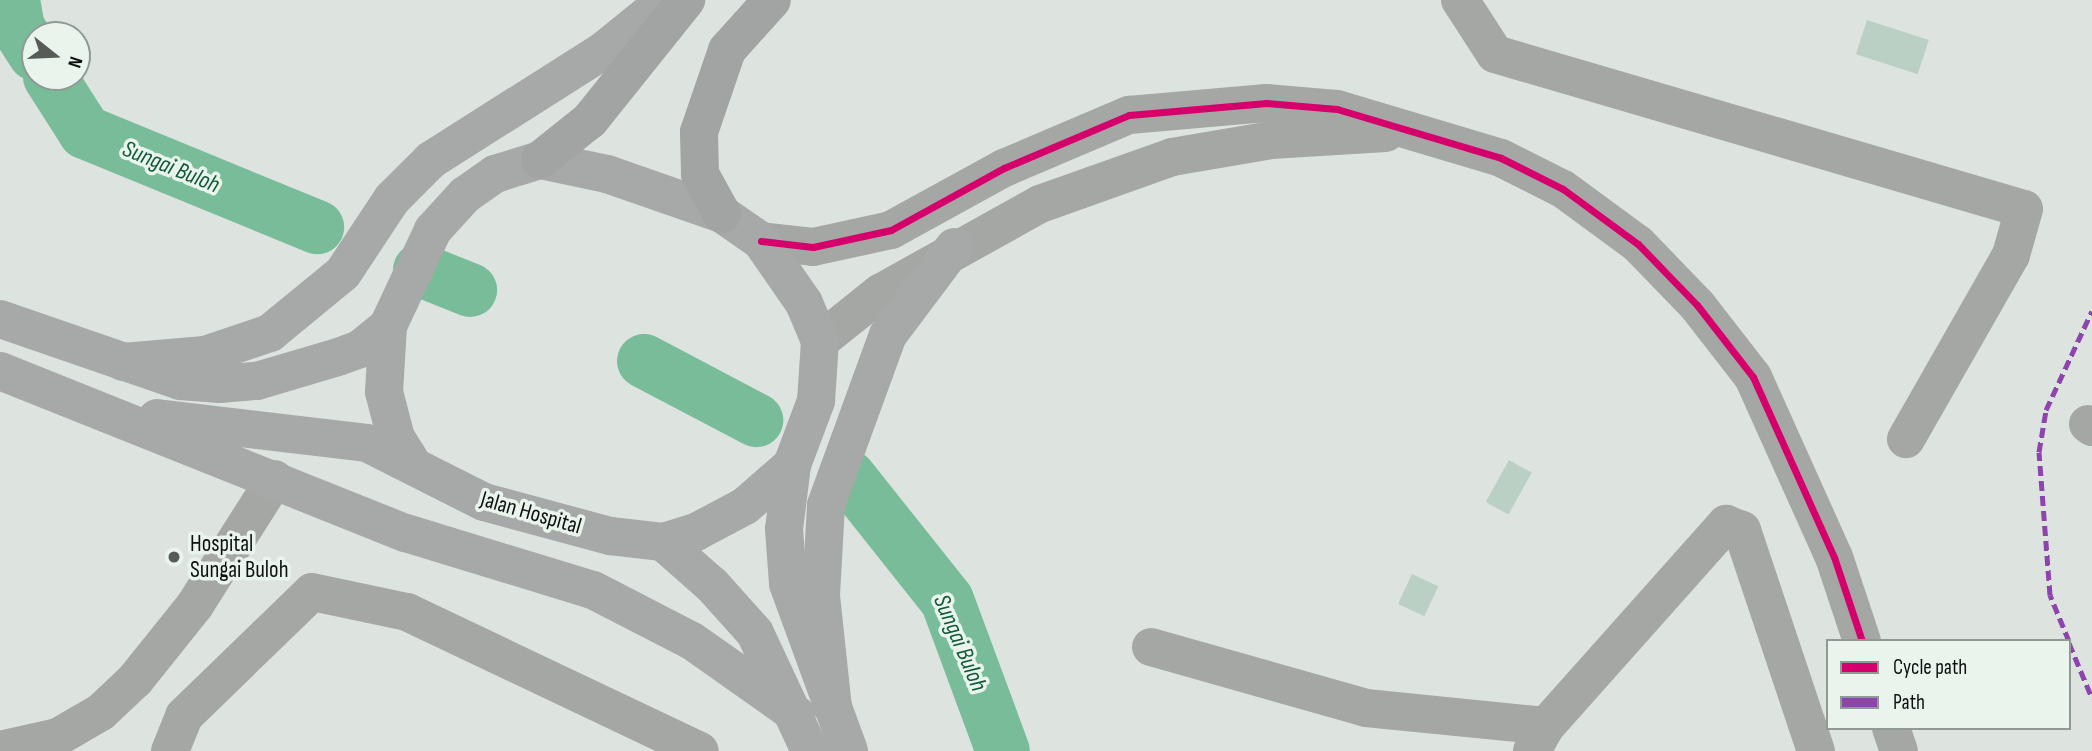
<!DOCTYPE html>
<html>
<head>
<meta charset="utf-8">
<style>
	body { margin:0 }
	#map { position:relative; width:2092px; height:751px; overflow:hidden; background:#dde4e0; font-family:"Sofia Sans Condensed",sans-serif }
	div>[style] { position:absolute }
	.river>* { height:54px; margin:-27px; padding:0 27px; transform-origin:27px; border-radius:27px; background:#78bc99 }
	.building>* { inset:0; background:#bad0c4; transform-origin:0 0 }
	.minor>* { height:38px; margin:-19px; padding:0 19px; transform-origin:19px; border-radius:19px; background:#a5a7a5 }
	.major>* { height:38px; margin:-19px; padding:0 19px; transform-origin:19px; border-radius:19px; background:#a6a9a8 }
	.highway>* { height:38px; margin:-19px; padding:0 19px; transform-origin:19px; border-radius:19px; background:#a1a4a2 }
	.quiet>* { height:5px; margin-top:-2.5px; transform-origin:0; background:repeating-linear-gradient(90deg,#8e44ad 0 10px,transparent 0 15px) }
	.cycleway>* { height:7px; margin:-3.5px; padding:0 3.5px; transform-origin:3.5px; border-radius:3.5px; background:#d6006c }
	.dots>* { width:19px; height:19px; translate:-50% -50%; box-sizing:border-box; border:4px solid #e8f4ec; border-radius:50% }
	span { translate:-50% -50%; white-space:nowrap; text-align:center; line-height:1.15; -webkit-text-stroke:7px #e8f4ec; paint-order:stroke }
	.street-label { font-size:23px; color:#0d110f }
	.poi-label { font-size:23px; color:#0d110f }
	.left { translate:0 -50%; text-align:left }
	.water-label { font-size:24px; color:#105939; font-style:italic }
	.legend { position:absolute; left:1826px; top:639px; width:245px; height:91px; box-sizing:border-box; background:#e8f4ec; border:2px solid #909994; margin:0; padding:9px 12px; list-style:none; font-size:21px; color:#0d110f }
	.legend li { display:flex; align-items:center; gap:14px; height:35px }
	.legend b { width:35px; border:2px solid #909994 }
	.north { position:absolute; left:21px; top:21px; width:70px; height:70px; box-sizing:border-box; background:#e8f4ec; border:2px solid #909994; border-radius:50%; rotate:108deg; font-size:19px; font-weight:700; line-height:28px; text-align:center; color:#0d110f }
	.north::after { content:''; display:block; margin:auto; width:24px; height:32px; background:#565b58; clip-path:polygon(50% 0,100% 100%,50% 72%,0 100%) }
</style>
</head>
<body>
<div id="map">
	<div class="river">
		<i style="left:13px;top:0;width:28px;rotate:80deg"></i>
		<i style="left:18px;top:28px;width:31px;rotate:57deg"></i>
		<i style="left:50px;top:77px;width:65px;rotate:57.5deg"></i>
		<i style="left:85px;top:132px;width:251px;rotate:22.3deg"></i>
		<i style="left:420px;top:270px;width:54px;rotate:21.8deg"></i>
		<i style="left:644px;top:361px;width:127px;rotate:27.8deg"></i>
		<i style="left:849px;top:477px;width:157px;rotate:51.5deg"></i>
		<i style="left:947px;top:600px;width:161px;rotate:69.7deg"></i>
	</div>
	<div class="building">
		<i style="left:1867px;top:20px;width:65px;height:36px;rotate:18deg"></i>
		<i style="left:1509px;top:460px;width:26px;height:48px;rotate:29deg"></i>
		<i style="left:1412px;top:574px;width:29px;height:33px;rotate:25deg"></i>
	</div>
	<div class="minor">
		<i style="left:1460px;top:0;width:64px;rotate:57.1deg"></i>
		<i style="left:1495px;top:54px;width:551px;rotate:16.33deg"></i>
		<i style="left:2024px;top:209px;width:48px;rotate:105.8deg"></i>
		<i style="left:2011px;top:255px;width:212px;rotate:119.7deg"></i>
		<i style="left:761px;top:241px;width:52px;rotate:6.6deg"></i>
		<i style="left:813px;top:247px;width:80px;rotate:-12.3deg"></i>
		<i style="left:891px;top:230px;width:129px;rotate:-28.8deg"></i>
		<i style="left:1004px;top:168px;width:136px;rotate:-23deg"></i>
		<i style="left:1129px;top:115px;width:138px;rotate:-5deg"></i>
		<i style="left:1266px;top:103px;width:71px;rotate:4.8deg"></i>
		<i style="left:1337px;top:109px;width:171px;rotate:16.6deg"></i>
		<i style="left:1501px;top:158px;width:69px;rotate:26.6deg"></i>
		<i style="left:1563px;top:189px;width:93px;rotate:36.3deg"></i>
		<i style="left:1638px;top:244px;width:85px;rotate:46deg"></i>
		<i style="left:1697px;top:305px;width:91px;rotate:52.1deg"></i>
		<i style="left:1753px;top:377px;width:197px;rotate:65.8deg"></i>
		<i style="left:1834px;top:557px;width:89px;rotate:71.6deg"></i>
		<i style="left:820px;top:341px;width:77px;rotate:-38.7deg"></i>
		<i style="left:880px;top:293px;width:183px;rotate:-29.1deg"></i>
		<i style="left:1040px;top:204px;width:140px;rotate:-19.6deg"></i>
		<i style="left:1172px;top:157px;width:100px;rotate:-9.7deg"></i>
		<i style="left:1271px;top:140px;width:115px;rotate:-3.5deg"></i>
		<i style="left:2088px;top:424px;width:5px;rotate:37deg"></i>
		<i style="left:1151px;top:647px;width:223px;rotate:15.8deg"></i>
		<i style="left:1366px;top:708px;width:181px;rotate:5.7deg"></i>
		<i style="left:1891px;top:728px;width:24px;rotate:71deg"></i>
		<i style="left:0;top:750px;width:59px;rotate:-12.6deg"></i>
		<i style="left:58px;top:737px;width:50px;rotate:-30.2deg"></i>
		<i style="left:101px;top:712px;width:47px;rotate:-43.3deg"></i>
		<i style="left:135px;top:680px;width:96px;rotate:-51.3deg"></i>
		<i style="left:195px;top:605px;width:149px;rotate:-57.6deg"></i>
		<i style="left:170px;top:751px;width:38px;rotate:-68deg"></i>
		<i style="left:184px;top:716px;width:178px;rotate:-44.1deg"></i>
		<i style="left:312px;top:592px;width:97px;rotate:11.9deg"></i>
		<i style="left:407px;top:612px;width:324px;rotate:25.4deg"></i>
		<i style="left:1532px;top:751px;width:29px;rotate:-61deg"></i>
		<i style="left:1546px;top:726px;width:271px;rotate:-48.3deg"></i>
		<i style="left:1726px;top:524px;width:17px;rotate:21deg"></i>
		<i style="left:1742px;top:530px;width:233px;rotate:71.5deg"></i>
	</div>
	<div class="major">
		<i style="left:0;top:319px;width:190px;rotate:19deg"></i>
		<i style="left:180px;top:381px;width:40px;rotate:4.3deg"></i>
		<i style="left:220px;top:384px;width:37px;rotate:-5deg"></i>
		<i style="left:257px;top:381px;width:84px;rotate:-16.5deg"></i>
		<i style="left:338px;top:357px;width:23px;rotate:-20deg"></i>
		<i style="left:360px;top:349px;width:36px;rotate:-39deg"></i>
		<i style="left:123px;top:362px;width:82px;rotate:-4.9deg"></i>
		<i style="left:205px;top:355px;width:69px;rotate:-18.7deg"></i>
		<i style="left:270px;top:333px;width:94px;rotate:-39.4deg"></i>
		<i style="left:343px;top:273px;width:89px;rotate:-56.5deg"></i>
		<i style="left:392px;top:199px;width:55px;rotate:-45deg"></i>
		<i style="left:431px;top:160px;width:204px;rotate:-32.4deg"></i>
		<i style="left:603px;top:51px;width:81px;rotate:-39deg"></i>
		<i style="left:0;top:371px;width:437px;rotate:21.8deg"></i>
		<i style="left:406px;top:533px;width:195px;rotate:17deg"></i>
		<i style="left:593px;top:590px;width:111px;rotate:27.3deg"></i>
		<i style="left:692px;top:641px;width:128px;rotate:35.2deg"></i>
		<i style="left:157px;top:418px;width:211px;rotate:6.8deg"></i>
		<i style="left:367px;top:443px;width:131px;rotate:26.8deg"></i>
		<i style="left:484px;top:502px;width:131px;rotate:15.1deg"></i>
		<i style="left:610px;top:536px;width:53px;rotate:6.5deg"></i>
		<i style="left:663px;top:542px;width:65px;rotate:41.3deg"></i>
		<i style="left:712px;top:585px;width:64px;rotate:48.1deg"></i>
		<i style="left:755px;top:633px;width:130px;rotate:65deg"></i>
		<i style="left:410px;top:460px;width:26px;rotate:-122deg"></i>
		<i style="left:396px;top:438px;width:48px;rotate:-104.6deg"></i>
		<i style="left:384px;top:392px;width:66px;rotate:-86.5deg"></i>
		<i style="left:388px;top:326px;width:106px;rotate:-64.9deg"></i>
		<i style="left:433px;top:230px;width:47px;rotate:-47.6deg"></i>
		<i style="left:465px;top:195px;width:37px;rotate:-35deg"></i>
		<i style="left:495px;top:174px;width:47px;rotate:-17.3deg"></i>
		<i style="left:540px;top:160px;width:68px;rotate:11.8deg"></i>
		<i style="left:607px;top:174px;width:122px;rotate:19.2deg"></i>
		<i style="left:722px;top:214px;width:47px;rotate:34.7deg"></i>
		<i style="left:761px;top:241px;width:75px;rotate:55.3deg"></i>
		<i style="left:804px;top:303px;width:41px;rotate:67.2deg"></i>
		<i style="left:820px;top:341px;width:60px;rotate:93.8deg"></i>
		<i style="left:816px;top:401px;width:68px;rotate:110.6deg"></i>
		<i style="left:792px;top:465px;width:62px;rotate:138.9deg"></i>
		<i style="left:745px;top:506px;width:55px;rotate:152deg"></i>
		<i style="left:696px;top:532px;width:34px;rotate:163deg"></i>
		<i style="left:792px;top:465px;width:64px;rotate:97.1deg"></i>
		<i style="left:784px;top:529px;width:55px;rotate:85.8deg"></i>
		<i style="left:788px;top:584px;width:178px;rotate:69.9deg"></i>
		<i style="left:833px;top:708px;width:114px;rotate:-96.1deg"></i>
		<i style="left:821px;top:595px;width:90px;rotate:-86.8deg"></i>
		<i style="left:826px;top:505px;width:181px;rotate:-70deg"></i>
		<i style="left:888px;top:335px;width:110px;rotate:-53.1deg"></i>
	</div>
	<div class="highway">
		<i style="left:540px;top:160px;width:64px;rotate:-38.7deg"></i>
		<i style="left:590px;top:120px;width:154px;rotate:-51.3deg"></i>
		<i style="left:722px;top:214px;width:46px;rotate:-118.8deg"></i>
		<i style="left:700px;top:174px;width:42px;rotate:-91.4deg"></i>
		<i style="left:699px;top:132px;width:87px;rotate:-71.1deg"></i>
		<i style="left:727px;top:50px;width:67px;rotate:-48deg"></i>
	</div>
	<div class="quiet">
		<i style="left:2069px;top:641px;width:50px;rotate:-112.4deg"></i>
		<i style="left:2050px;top:595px;width:143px;rotate:-94.4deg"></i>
		<i style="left:2039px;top:452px;width:43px;rotate:-80.5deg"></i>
		<i style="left:2046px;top:410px;width:109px;rotate:-65.1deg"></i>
		<i style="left:2069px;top:643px;width:60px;rotate:67.3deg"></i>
	</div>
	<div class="cycleway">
		<i style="left:761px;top:241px;width:52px;rotate:6.6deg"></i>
		<i style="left:813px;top:247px;width:80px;rotate:-12.3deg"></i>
		<i style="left:891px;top:230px;width:129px;rotate:-28.8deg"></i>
		<i style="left:1004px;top:168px;width:136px;rotate:-23deg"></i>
		<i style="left:1129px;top:115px;width:138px;rotate:-5deg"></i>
		<i style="left:1266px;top:103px;width:71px;rotate:4.8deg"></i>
		<i style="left:1337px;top:109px;width:171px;rotate:16.6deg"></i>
		<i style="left:1501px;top:158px;width:69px;rotate:26.6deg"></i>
		<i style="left:1563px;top:189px;width:93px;rotate:36.3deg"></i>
		<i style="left:1638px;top:244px;width:85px;rotate:46deg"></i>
		<i style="left:1697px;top:305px;width:91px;rotate:52.1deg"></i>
		<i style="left:1753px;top:377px;width:197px;rotate:65.8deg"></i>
		<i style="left:1834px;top:557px;width:89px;rotate:71.6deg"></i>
	</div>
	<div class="dots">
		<i style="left:174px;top:557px;background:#565b58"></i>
	</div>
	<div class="street-label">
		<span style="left:531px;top:513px;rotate:16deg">Jalan Hospital</span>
	</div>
	<div class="poi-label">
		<span class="left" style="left:190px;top:557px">Hospital<br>Sungai Buloh</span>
	</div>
	<div class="water-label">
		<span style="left:171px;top:167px;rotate:22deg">Sungai Buloh</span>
		<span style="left:960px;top:643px;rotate:67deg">Sungai Buloh</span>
	</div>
	<ul class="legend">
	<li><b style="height:9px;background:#d6006c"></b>Cycle path</li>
	<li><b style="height:9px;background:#8e44ad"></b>Path</li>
	</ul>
	<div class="north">N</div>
</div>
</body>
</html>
